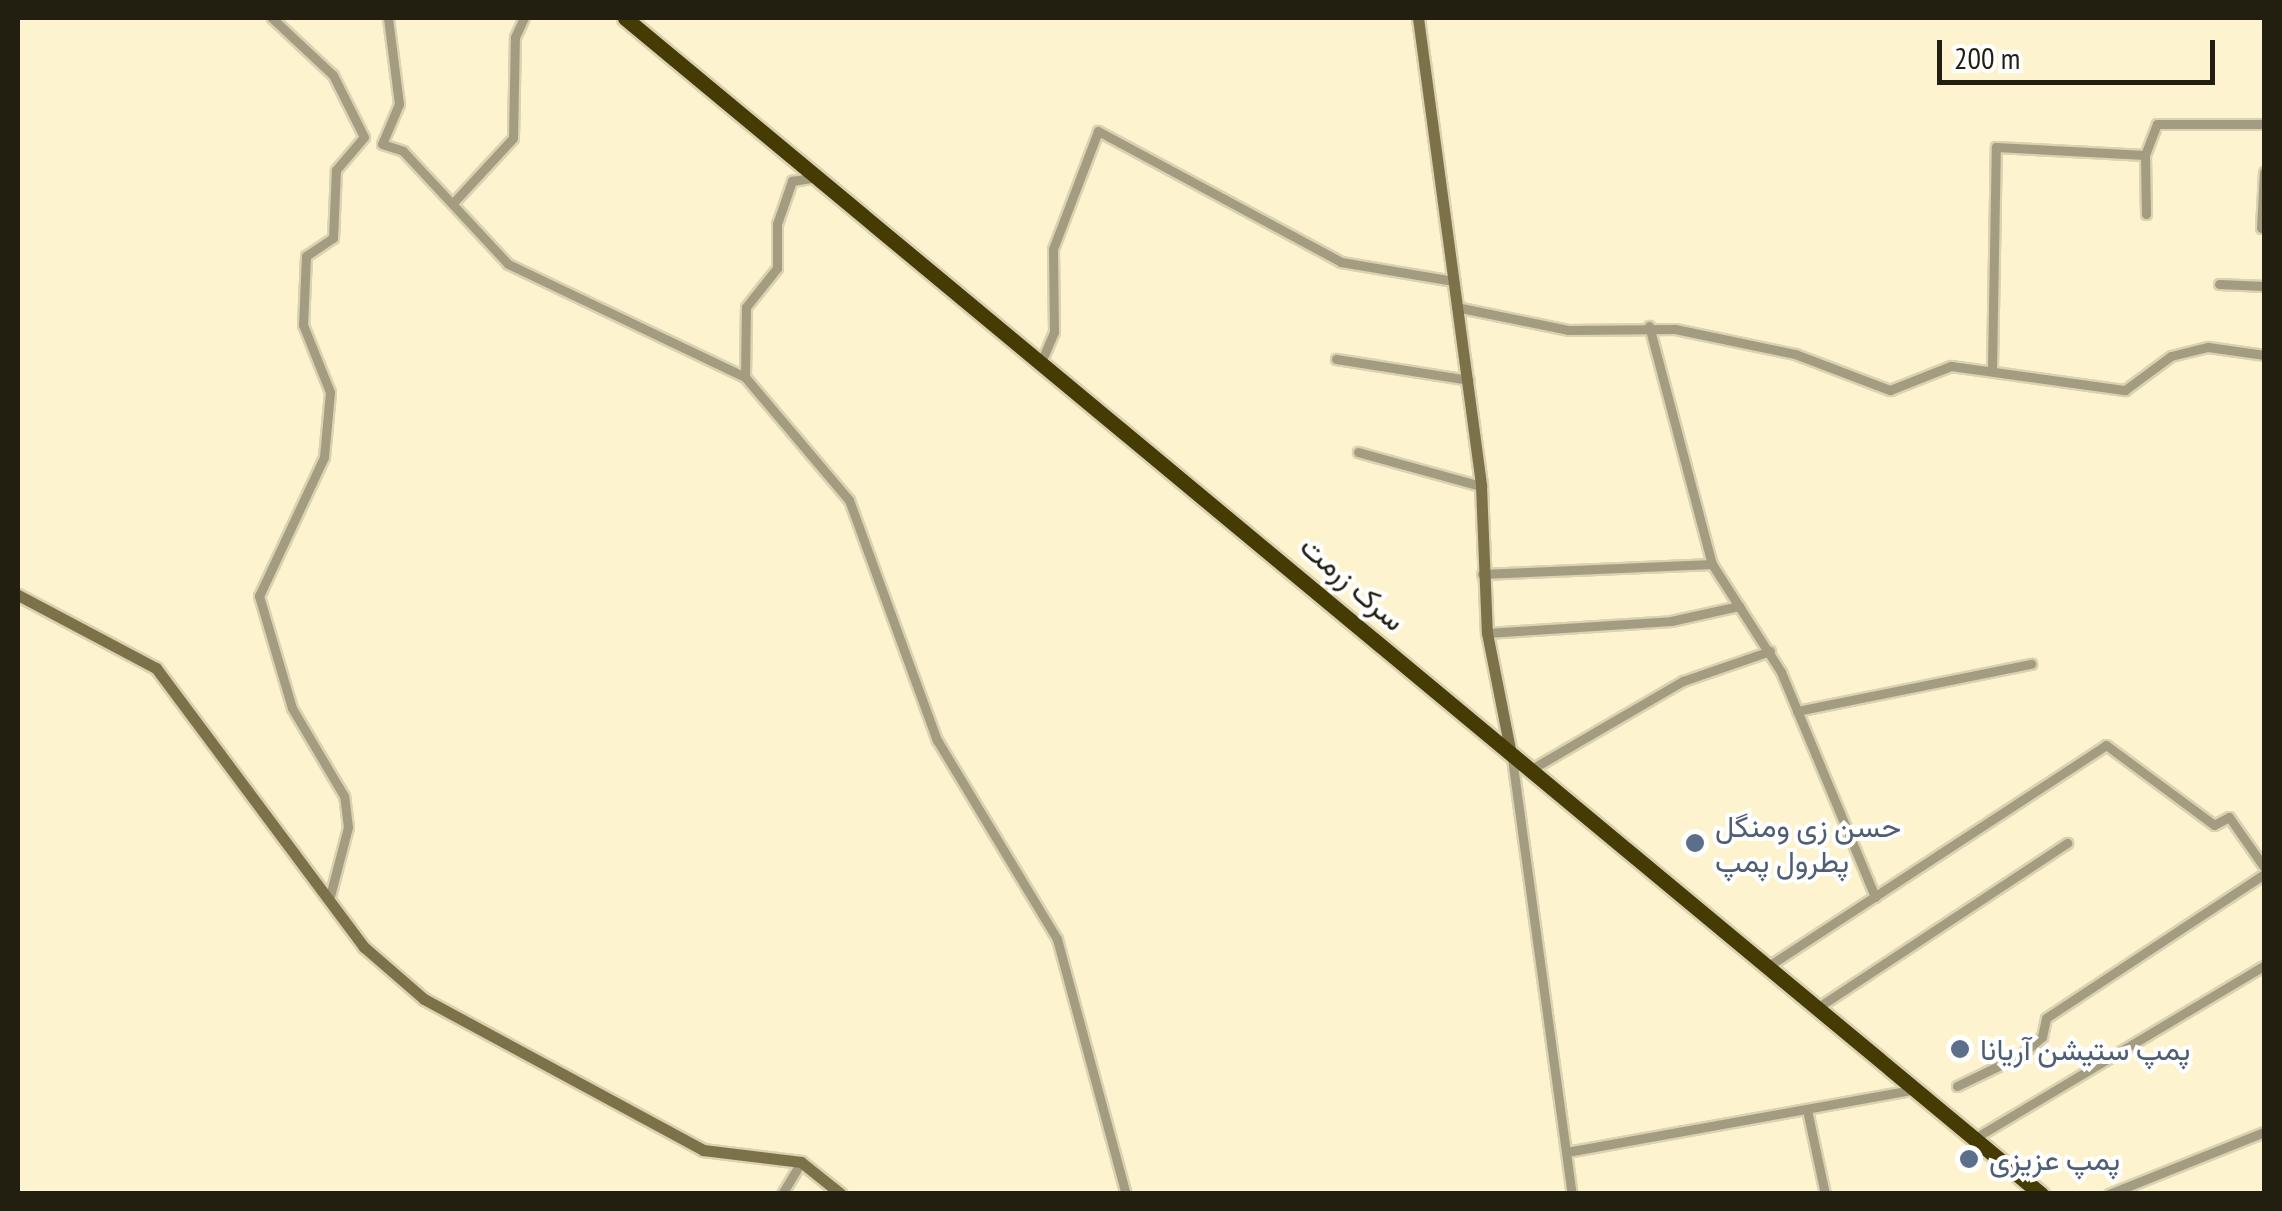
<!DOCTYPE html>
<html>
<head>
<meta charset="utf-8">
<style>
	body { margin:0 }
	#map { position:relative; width:2282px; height:1211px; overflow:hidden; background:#fdf4cf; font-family:"PT Sans Narrow",Vazirmatn,sans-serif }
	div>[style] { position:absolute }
	.roads { filter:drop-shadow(2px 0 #dad2b1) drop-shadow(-2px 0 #dad2b1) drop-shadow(0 2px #dad2b1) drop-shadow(0 -2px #dad2b1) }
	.street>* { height:9px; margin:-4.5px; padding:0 4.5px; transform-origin:4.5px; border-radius:4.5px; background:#a39c80 }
	.secondary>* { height:11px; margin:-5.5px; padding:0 5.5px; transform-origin:5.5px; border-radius:5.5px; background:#7c7149 }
	.highway>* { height:15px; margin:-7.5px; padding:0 7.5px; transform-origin:7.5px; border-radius:7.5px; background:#473b04 }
	.dots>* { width:28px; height:28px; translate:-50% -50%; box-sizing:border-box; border:5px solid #fff; border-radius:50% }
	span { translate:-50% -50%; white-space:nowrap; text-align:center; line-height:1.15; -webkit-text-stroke:8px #fff; paint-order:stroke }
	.street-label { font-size:30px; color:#221f11 }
	.service-label { font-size:30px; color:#4e5e75 }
	.left { translate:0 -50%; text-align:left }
	.frame { position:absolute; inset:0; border:20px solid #221f11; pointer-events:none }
	.scale { position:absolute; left:1937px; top:40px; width:278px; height:45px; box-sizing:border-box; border:5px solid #221f11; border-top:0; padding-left:12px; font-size:30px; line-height:35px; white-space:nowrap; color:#221f11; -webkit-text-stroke:8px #fff; paint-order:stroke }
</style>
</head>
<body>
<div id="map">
	<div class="roads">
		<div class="street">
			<i style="left:272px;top:18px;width:83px;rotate:43.1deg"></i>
			<i style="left:333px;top:75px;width:69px;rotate:63.4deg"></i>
			<i style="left:388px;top:18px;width:87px;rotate:82.7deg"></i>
			<i style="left:399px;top:104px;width:43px;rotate:113deg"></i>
			<i style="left:382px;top:144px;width:22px;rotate:18deg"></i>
			<i style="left:403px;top:151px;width:154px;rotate:47.1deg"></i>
			<i style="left:508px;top:264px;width:263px;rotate:25.5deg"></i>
			<i style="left:745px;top:377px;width:161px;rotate:49.8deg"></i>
			<i style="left:849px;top:500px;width:256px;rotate:69.9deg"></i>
			<i style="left:937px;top:740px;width:232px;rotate:58.9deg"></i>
			<i style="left:1057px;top:939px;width:264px;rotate:74.9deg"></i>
			<i style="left:453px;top:203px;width:88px;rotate:-47.3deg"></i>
			<i style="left:513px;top:138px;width:101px;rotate:-88.9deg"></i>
			<i style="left:515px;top:37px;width:21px;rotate:-65deg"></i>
			<i style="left:2146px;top:214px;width:59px;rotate:-91deg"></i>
			<i style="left:2145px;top:155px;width:33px;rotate:-69deg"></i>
			<i style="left:2157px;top:124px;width:107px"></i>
			<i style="left:2261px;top:228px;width:56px;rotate:-86.9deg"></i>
			<i style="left:2219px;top:284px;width:45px;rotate:2.5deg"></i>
			<i style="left:1456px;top:307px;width:114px;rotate:11.6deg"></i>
			<i style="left:1568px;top:330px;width:107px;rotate:-0.5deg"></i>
			<i style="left:1675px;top:329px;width:123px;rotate:11.8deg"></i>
			<i style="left:1795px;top:354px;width:102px;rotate:20.8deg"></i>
			<i style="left:1890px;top:390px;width:66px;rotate:-21.5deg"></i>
			<i style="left:1951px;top:366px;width:176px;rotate:7.9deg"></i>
			<i style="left:2125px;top:390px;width:57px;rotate:-36.5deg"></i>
			<i style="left:2171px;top:356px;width:38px;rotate:-14deg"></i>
			<i style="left:2208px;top:347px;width:57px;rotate:8.1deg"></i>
			<i style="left:1649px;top:326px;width:246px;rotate:75.2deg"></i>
			<i style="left:1712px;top:564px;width:128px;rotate:57.4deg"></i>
			<i style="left:1781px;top:672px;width:244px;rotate:67.3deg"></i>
			<i style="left:1336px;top:359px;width:134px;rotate:9deg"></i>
			<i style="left:1042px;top:360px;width:30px;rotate:-67deg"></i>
			<i style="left:1054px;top:332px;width:83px;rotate:-90.7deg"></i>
			<i style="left:1053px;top:249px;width:126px;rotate:-69.1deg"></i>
			<i style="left:1098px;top:131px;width:276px;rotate:28.3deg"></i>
			<i style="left:1341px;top:262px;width:114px;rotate:9.6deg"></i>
			<i style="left:1992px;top:368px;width:221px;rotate:-89deg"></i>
			<i style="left:1996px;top:147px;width:149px;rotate:3.1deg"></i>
			<i style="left:745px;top:377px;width:70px;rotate:-89.2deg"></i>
			<i style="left:746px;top:307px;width:50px;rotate:-51.5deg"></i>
			<i style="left:777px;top:268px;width:44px;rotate:-90deg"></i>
			<i style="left:777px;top:224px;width:46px;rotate:-70.8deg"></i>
			<i style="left:792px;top:181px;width:24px;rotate:-9deg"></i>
			<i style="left:1358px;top:452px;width:128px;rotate:15.5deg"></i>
			<i style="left:1482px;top:574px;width:230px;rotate:-2.5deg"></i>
			<i style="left:1487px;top:633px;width:184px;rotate:-3.7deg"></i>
			<i style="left:1671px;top:621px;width:70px;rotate:-12.4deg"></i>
			<i style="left:1797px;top:711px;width:239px;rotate:-11.4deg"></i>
			<i style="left:1512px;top:758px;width:440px;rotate:82.2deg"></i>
			<i style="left:1530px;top:770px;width:177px;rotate:-30.2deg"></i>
			<i style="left:1683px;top:681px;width:92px;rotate:-19deg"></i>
			<i style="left:329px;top:900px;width:75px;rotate:-75.4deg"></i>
			<i style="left:348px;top:827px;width:31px;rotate:-97deg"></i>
			<i style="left:344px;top:796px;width:102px;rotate:-120.6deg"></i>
			<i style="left:292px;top:708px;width:117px;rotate:-106.4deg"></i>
			<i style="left:259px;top:596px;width:153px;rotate:-64.9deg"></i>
			<i style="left:324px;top:457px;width:65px;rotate:-84.7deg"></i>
			<i style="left:330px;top:392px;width:72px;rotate:-111.9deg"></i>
			<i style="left:303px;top:325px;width:69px;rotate:-87.5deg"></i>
			<i style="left:306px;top:256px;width:32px;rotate:-34deg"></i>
			<i style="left:333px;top:238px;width:68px;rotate:-87.5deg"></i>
			<i style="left:336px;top:170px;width:43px;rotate:-49.7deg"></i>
			<i style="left:1767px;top:967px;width:405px;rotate:-33.2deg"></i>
			<i style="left:2106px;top:745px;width:134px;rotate:36.5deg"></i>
			<i style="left:2214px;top:825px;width:17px;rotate:-28deg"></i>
			<i style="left:2229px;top:817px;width:61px;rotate:55deg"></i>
			<i style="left:1817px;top:1008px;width:300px;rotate:-33.4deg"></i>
			<i style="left:1957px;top:1086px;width:71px;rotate:-25.8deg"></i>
			<i style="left:2021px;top:1055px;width:28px;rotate:-41deg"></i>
			<i style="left:2042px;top:1037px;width:19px;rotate:-78deg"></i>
			<i style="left:2046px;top:1018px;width:261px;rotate:-33.4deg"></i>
			<i style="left:1807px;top:1110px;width:86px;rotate:77.9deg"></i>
			<i style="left:1975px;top:1138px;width:336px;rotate:-30.8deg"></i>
			<i style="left:1567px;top:1152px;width:356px;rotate:-10.2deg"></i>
			<i style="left:782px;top:1194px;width:37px;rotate:-59deg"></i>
			<i style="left:2109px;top:1194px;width:167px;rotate:-21.8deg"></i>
		</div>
		<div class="secondary">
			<i style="left:1418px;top:18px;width:472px;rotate:82.3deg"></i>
			<i style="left:1481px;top:486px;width:147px;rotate:87.7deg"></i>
			<i style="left:1487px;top:633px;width:123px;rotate:78.8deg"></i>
			<i style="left:18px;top:595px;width:156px;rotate:27.9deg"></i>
			<i style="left:156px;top:668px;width:348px;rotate:53.3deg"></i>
			<i style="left:364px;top:947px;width:79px;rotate:40.9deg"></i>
			<i style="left:424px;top:999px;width:317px;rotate:28.4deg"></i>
			<i style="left:703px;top:1150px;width:99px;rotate:7deg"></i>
			<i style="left:801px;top:1162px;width:51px;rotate:38.7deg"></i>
		</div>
		<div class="highway">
			<i style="left:625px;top:18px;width:1841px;rotate:39.71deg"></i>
		</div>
	</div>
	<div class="dots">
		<i style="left:1695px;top:843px;background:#5c6f8a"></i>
		<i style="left:1960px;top:1049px;background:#5c6f8a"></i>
		<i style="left:1969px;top:1159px;background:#5c6f8a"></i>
	</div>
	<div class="street-label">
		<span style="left:1353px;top:583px;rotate:41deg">سرک زرمت</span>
	</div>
	<div class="service-label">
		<span class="left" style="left:1715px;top:843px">حسن زی ومنگل<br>پطرول پمپ</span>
		<span class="left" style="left:1980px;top:1049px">پمپ ستیشن آریانا</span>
		<span class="left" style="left:1989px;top:1159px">پمپ عزیزی</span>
	</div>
	<div class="frame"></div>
	<div class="scale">200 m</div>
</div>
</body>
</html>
